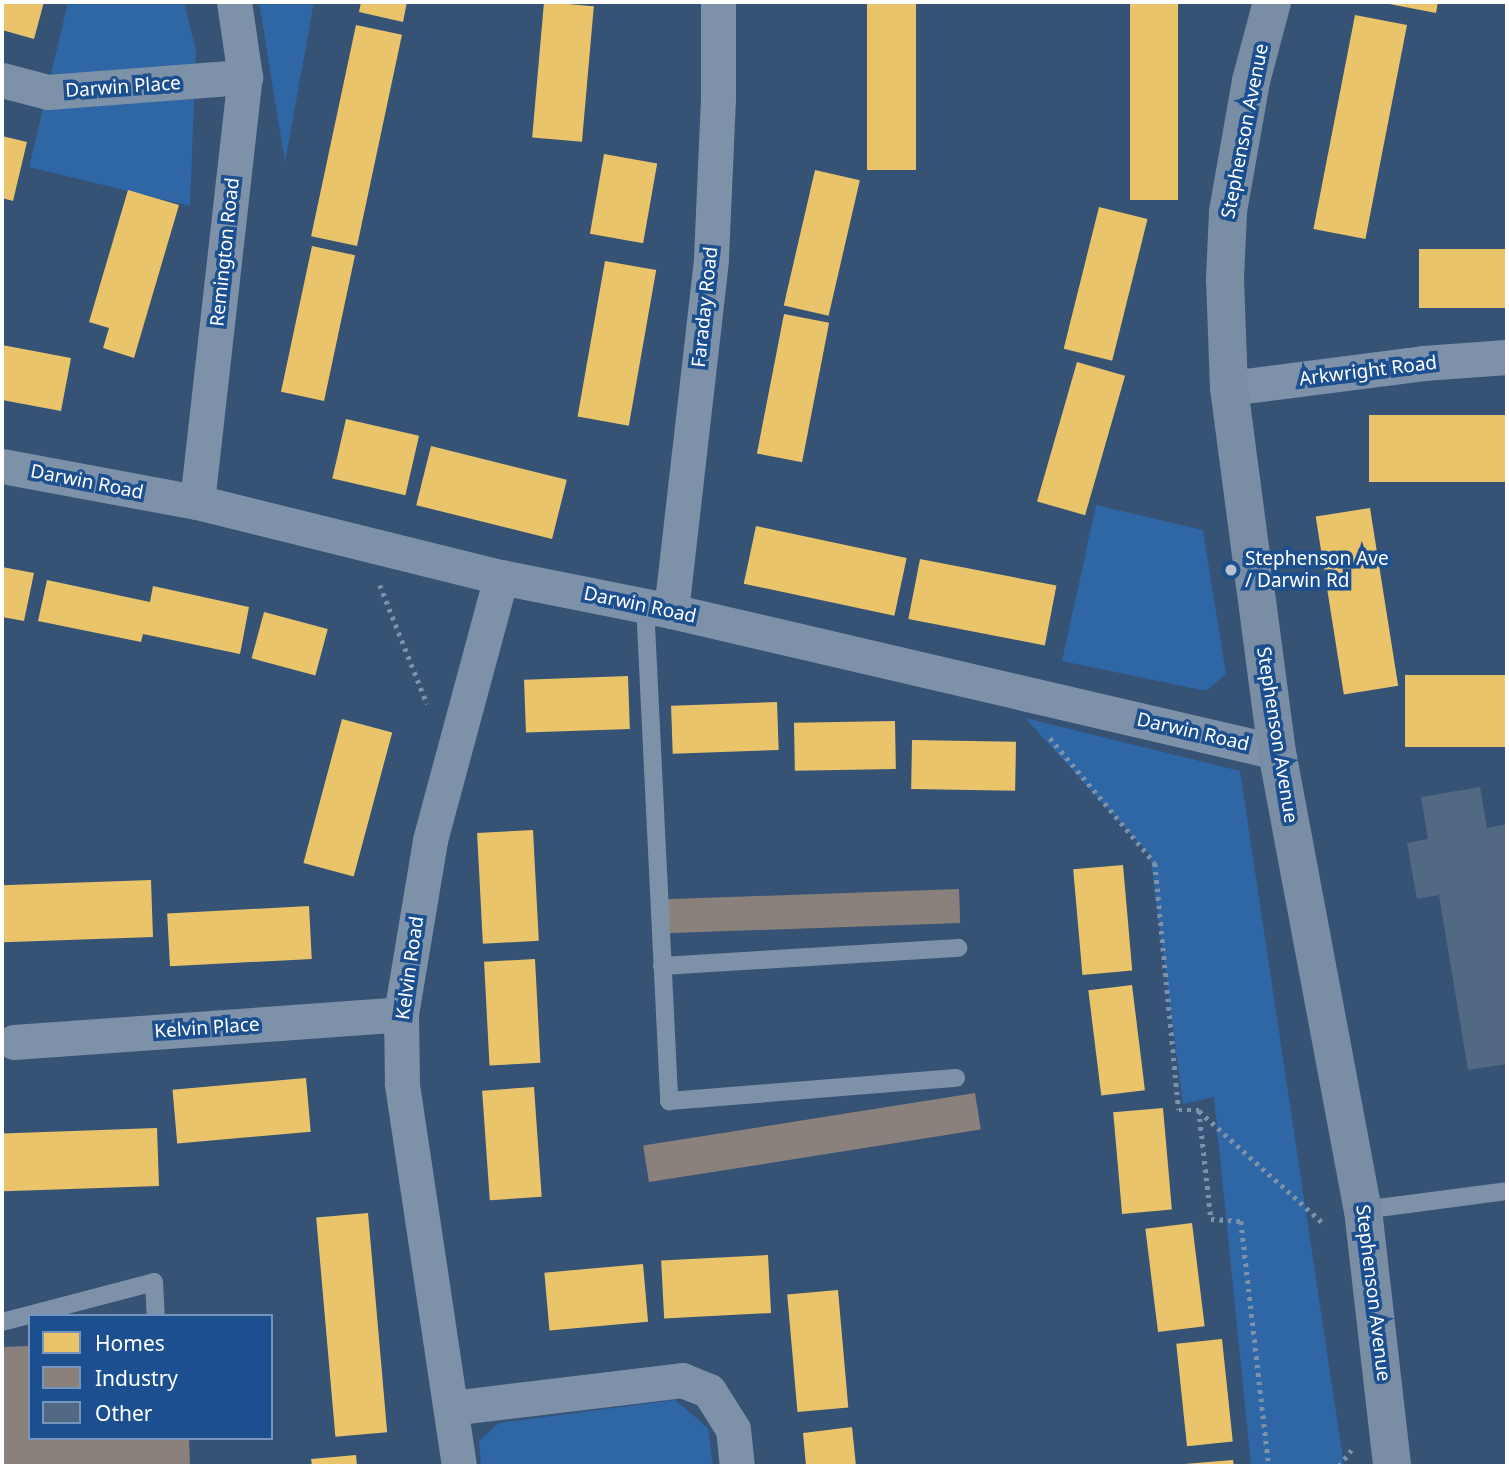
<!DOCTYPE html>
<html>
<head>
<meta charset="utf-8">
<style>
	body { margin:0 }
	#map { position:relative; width:1509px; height:1468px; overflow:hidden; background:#365274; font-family:"Noto Sans",sans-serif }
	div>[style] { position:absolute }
	.green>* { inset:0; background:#2f66a5 }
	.homes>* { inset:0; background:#e9c46a; transform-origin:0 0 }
	.industry>* { inset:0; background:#8a817c; transform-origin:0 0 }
	.building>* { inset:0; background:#526984 }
	.path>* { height:4.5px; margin-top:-2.25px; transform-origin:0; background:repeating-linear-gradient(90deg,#7d92a8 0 3.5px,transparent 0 8.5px) }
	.lane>* { height:18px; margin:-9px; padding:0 9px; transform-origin:9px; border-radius:9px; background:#7d92a8 }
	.street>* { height:35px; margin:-17.5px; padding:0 17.5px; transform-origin:17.5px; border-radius:17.5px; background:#7d92a8 }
	.secondary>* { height:38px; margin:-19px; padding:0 19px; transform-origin:19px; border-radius:19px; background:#798da4 }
	.dots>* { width:19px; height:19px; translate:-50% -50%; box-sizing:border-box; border:4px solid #1b4f8f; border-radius:50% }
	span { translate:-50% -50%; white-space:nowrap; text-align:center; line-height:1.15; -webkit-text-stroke:7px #1b4f8f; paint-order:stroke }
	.street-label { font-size:19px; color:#fff }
	.poi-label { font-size:19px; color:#fff }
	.left { translate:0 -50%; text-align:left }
	.frame { position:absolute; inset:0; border:4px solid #fff; pointer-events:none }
	.legend { position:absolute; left:28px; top:1314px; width:245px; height:126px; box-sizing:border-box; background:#1b4f8f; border:2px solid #7695bc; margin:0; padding:9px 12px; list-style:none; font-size:21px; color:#fff }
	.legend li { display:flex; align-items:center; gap:14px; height:35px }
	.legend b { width:35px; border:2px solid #7695bc }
</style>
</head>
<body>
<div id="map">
	<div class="green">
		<i style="clip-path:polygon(68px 2px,184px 2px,196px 50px,190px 206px,29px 167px)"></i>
		<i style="clip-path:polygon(259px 2px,314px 2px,285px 162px)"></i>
		<i style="clip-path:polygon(1096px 505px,1203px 530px,1226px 674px,1206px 691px,1062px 661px)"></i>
		<i style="clip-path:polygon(1025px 718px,1240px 771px,1344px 1466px,1251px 1466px,1214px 1097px,1183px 1104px,1150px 855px)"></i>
		<i style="clip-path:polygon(675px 1400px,708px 1428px,713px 1466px,481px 1466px,479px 1441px,499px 1423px)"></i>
	</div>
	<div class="homes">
		<i style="clip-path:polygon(2px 2px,44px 2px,34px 39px,2px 30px)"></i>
		<i style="clip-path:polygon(361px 2px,407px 2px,403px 22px,359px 12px)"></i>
		<i style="left:544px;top:2px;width:50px;height:136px;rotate:5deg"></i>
		<i style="left:867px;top:2px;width:49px;height:168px"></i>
		<i style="left:1130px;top:2px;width:48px;height:198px"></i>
		<i style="clip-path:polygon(1379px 2px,1438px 2px,1436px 13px)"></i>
		<i style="left:1355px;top:15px;width:53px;height:218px;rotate:11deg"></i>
		<i style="left:356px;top:25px;width:47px;height:216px;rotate:12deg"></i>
		<i style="clip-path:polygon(2px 136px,27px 142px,13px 201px,2px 198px)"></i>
		<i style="left:604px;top:154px;width:54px;height:81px;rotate:10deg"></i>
		<i style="left:815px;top:170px;width:46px;height:139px;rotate:13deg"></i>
		<i style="clip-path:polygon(128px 190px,179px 205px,134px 358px,103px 348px,109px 328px,89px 322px)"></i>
		<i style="left:1099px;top:207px;width:50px;height:146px;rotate:14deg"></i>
		<i style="left:312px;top:246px;width:44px;height:149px;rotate:12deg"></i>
		<i style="left:1507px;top:249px;width:59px;height:88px;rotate:90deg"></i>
		<i style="left:605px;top:261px;width:52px;height:158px;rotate:10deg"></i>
		<i style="left:784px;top:314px;width:46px;height:142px;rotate:11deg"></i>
		<i style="clip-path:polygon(2px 345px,71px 358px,61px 411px,2px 400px)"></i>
		<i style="left:1077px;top:362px;width:50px;height:145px;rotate:16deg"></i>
		<i style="left:1507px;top:415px;width:67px;height:138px;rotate:90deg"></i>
		<i style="left:346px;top:419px;width:75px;height:61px;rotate:13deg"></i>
		<i style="left:431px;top:446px;width:140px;height:61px;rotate:14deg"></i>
		<i style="left:1370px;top:508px;width:180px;height:55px;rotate:81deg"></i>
		<i style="left:756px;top:526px;width:154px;height:59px;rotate:12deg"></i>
		<i style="left:920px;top:559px;width:139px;height:61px;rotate:11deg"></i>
		<i style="clip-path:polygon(2px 567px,34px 573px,24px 621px,2px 617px)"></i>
		<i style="clip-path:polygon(47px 580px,150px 602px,153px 586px,249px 607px,240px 654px,143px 634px,141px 642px,38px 621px)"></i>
		<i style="left:264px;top:612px;width:66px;height:48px;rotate:15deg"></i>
		<i style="left:1507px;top:675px;width:72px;height:102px;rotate:90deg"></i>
		<i style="left:628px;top:676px;width:53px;height:104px;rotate:88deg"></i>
		<i style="left:777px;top:702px;width:48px;height:106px;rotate:88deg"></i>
		<i style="left:342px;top:719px;width:52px;height:149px;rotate:15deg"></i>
		<i style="left:895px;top:721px;width:48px;height:101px;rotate:89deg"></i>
		<i style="left:912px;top:740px;width:104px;height:49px;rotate:1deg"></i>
		<i style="left:533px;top:830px;width:111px;height:56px;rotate:87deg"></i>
		<i style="left:1123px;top:865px;width:106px;height:50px;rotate:85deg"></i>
		<i style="left:151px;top:880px;width:57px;height:149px;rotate:88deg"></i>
		<i style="left:309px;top:906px;width:53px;height:142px;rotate:87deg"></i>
		<i style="left:535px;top:959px;width:104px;height:51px;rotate:87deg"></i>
		<i style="left:1132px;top:985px;width:106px;height:44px;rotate:83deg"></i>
		<i style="left:306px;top:1078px;width:54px;height:134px;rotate:85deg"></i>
		<i style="left:534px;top:1087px;width:110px;height:52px;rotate:86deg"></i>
		<i style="left:1163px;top:1108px;width:102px;height:50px;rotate:85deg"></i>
		<i style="left:157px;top:1128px;width:58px;height:155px;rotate:88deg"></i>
		<i style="left:368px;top:1213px;width:220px;height:52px;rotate:85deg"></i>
		<i style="left:1192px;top:1223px;width:104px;height:47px;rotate:83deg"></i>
		<i style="left:768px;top:1255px;width:58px;height:107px;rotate:87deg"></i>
		<i style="left:643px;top:1264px;width:58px;height:99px;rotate:85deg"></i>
		<i style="left:838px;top:1290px;width:118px;height:51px;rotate:85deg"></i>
		<i style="left:1222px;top:1339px;width:103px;height:46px;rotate:84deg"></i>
		<i style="clip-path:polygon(852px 1427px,856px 1466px,806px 1466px,803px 1433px)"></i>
		<i style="clip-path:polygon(356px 1455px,357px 1466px,312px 1466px,311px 1459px)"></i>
		<i style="clip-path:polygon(1233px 1460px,1234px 1466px,1184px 1466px,1184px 1464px)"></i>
	</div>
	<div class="industry">
		<i style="left:959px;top:889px;width:34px;height:294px;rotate:88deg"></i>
		<i style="left:975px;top:1093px;width:37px;height:336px;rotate:81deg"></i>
		<i style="clip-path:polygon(28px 1346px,30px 1438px,189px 1438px,190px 1466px,2px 1466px,2px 1347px)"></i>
	</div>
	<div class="building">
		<i style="clip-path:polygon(1480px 787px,1487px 828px,1507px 824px,1507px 1064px,1468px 1070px,1439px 895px,1417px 899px,1407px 843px,1428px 839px,1421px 797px)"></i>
	</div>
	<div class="path">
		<i style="left:380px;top:585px;width:128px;rotate:68.4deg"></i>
		<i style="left:1050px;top:738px;width:163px;rotate:50deg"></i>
		<i style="left:1155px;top:863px;width:248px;rotate:84.5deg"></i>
		<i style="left:1179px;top:1110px;width:20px"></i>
		<i style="left:1199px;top:1110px;width:110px;rotate:83.7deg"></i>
		<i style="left:1211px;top:1219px;width:30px;rotate:4deg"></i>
		<i style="left:1241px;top:1221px;width:247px;rotate:83.5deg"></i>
		<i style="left:1199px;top:1111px;width:170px;rotate:42.1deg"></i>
		<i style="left:1339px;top:1466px;width:20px;rotate:-53deg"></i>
	</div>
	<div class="lane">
		<i style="left:645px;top:605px;width:497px;rotate:87.2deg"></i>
		<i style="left:669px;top:1101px;width:288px;rotate:-4.6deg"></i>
		<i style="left:662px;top:966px;width:297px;rotate:-3.5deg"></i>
		<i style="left:1363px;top:1210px;width:145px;rotate:-7.5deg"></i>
		<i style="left:2px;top:1322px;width:157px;rotate:-14.7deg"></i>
		<i style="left:154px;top:1282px;width:34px;rotate:87deg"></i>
	</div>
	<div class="street">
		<i style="left:2px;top:80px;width:48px;rotate:14.6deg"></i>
		<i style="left:48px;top:92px;width:198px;rotate:-4.4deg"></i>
		<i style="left:1229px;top:388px;width:196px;rotate:-7.3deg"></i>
		<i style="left:1423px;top:363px;width:84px;rotate:-4.1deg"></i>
		<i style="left:2px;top:466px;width:198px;rotate:10.5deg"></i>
		<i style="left:197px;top:502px;width:313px;rotate:13.9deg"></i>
		<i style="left:501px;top:577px;width:173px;rotate:11.3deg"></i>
		<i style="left:671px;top:611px;width:622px;rotate:13.1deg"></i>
		<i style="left:197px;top:502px;width:428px;rotate:-83.6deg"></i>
		<i style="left:245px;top:77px;width:76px;rotate:-98.3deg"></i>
		<i style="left:671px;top:611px;width:355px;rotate:-83.5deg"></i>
		<i style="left:711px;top:258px;width:160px;rotate:-87.5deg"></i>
		<i style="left:718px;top:98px;width:96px;rotate:-90deg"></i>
		<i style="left:14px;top:1042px;width:388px;rotate:-4.1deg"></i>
		<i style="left:451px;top:1408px;width:233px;rotate:-6.9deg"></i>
		<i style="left:682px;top:1380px;width:29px;rotate:22deg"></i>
		<i style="left:709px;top:1391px;width:45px;rotate:57.7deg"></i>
		<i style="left:733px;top:1429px;width:37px;rotate:84deg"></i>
		<i style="left:459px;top:1466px;width:387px;rotate:-98.5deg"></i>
		<i style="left:402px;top:1083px;width:69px;rotate:-90.8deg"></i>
		<i style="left:401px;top:1014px;width:176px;rotate:-80.5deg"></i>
		<i style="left:430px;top:840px;width:272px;rotate:-74.9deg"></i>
	</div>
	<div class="secondary">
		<i style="left:1272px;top:2px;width:82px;rotate:104.9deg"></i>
		<i style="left:1251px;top:81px;width:133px;rotate:100deg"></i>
		<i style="left:1228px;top:212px;width:67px;rotate:92.6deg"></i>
		<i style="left:1225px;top:279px;width:109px;rotate:87.9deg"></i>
		<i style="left:1229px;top:388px;width:367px;rotate:82.5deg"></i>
		<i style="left:1277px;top:752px;width:466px;rotate:79.4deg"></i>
		<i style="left:1363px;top:1210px;width:258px;rotate:83.5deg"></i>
	</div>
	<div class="dots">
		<i style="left:1231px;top:570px;background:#b9c2ce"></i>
	</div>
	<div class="street-label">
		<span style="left:123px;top:87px;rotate:-4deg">Darwin Place</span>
		<span style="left:1245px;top:131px;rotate:-79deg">Stephenson Avenue</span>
		<span style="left:225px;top:252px;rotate:-84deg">Remington Road</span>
		<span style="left:705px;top:307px;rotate:-84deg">Faraday Road</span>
		<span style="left:1368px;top:371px;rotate:-7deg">Arkwright Road</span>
		<span style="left:87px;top:482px;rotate:11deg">Darwin Road</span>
		<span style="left:640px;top:605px;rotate:12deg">Darwin Road</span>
		<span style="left:1193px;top:732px;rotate:13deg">Darwin Road</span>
		<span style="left:1277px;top:735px;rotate:81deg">Stephenson Avenue</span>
		<span style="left:410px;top:968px;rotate:-82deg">Kelvin Road</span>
		<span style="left:207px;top:1028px;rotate:-4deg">Kelvin Place</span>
		<span style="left:1373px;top:1293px;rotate:83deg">Stephenson Avenue</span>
	</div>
	<div class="poi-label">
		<span class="left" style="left:1245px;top:570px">Stephenson Ave<br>/ Darwin Rd</span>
	</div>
	<div class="frame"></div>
	<ul class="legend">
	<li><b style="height:19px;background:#e9c46a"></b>Homes</li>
	<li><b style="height:19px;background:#8a817c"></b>Industry</li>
	<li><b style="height:19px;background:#526984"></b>Other</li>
	</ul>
</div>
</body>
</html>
